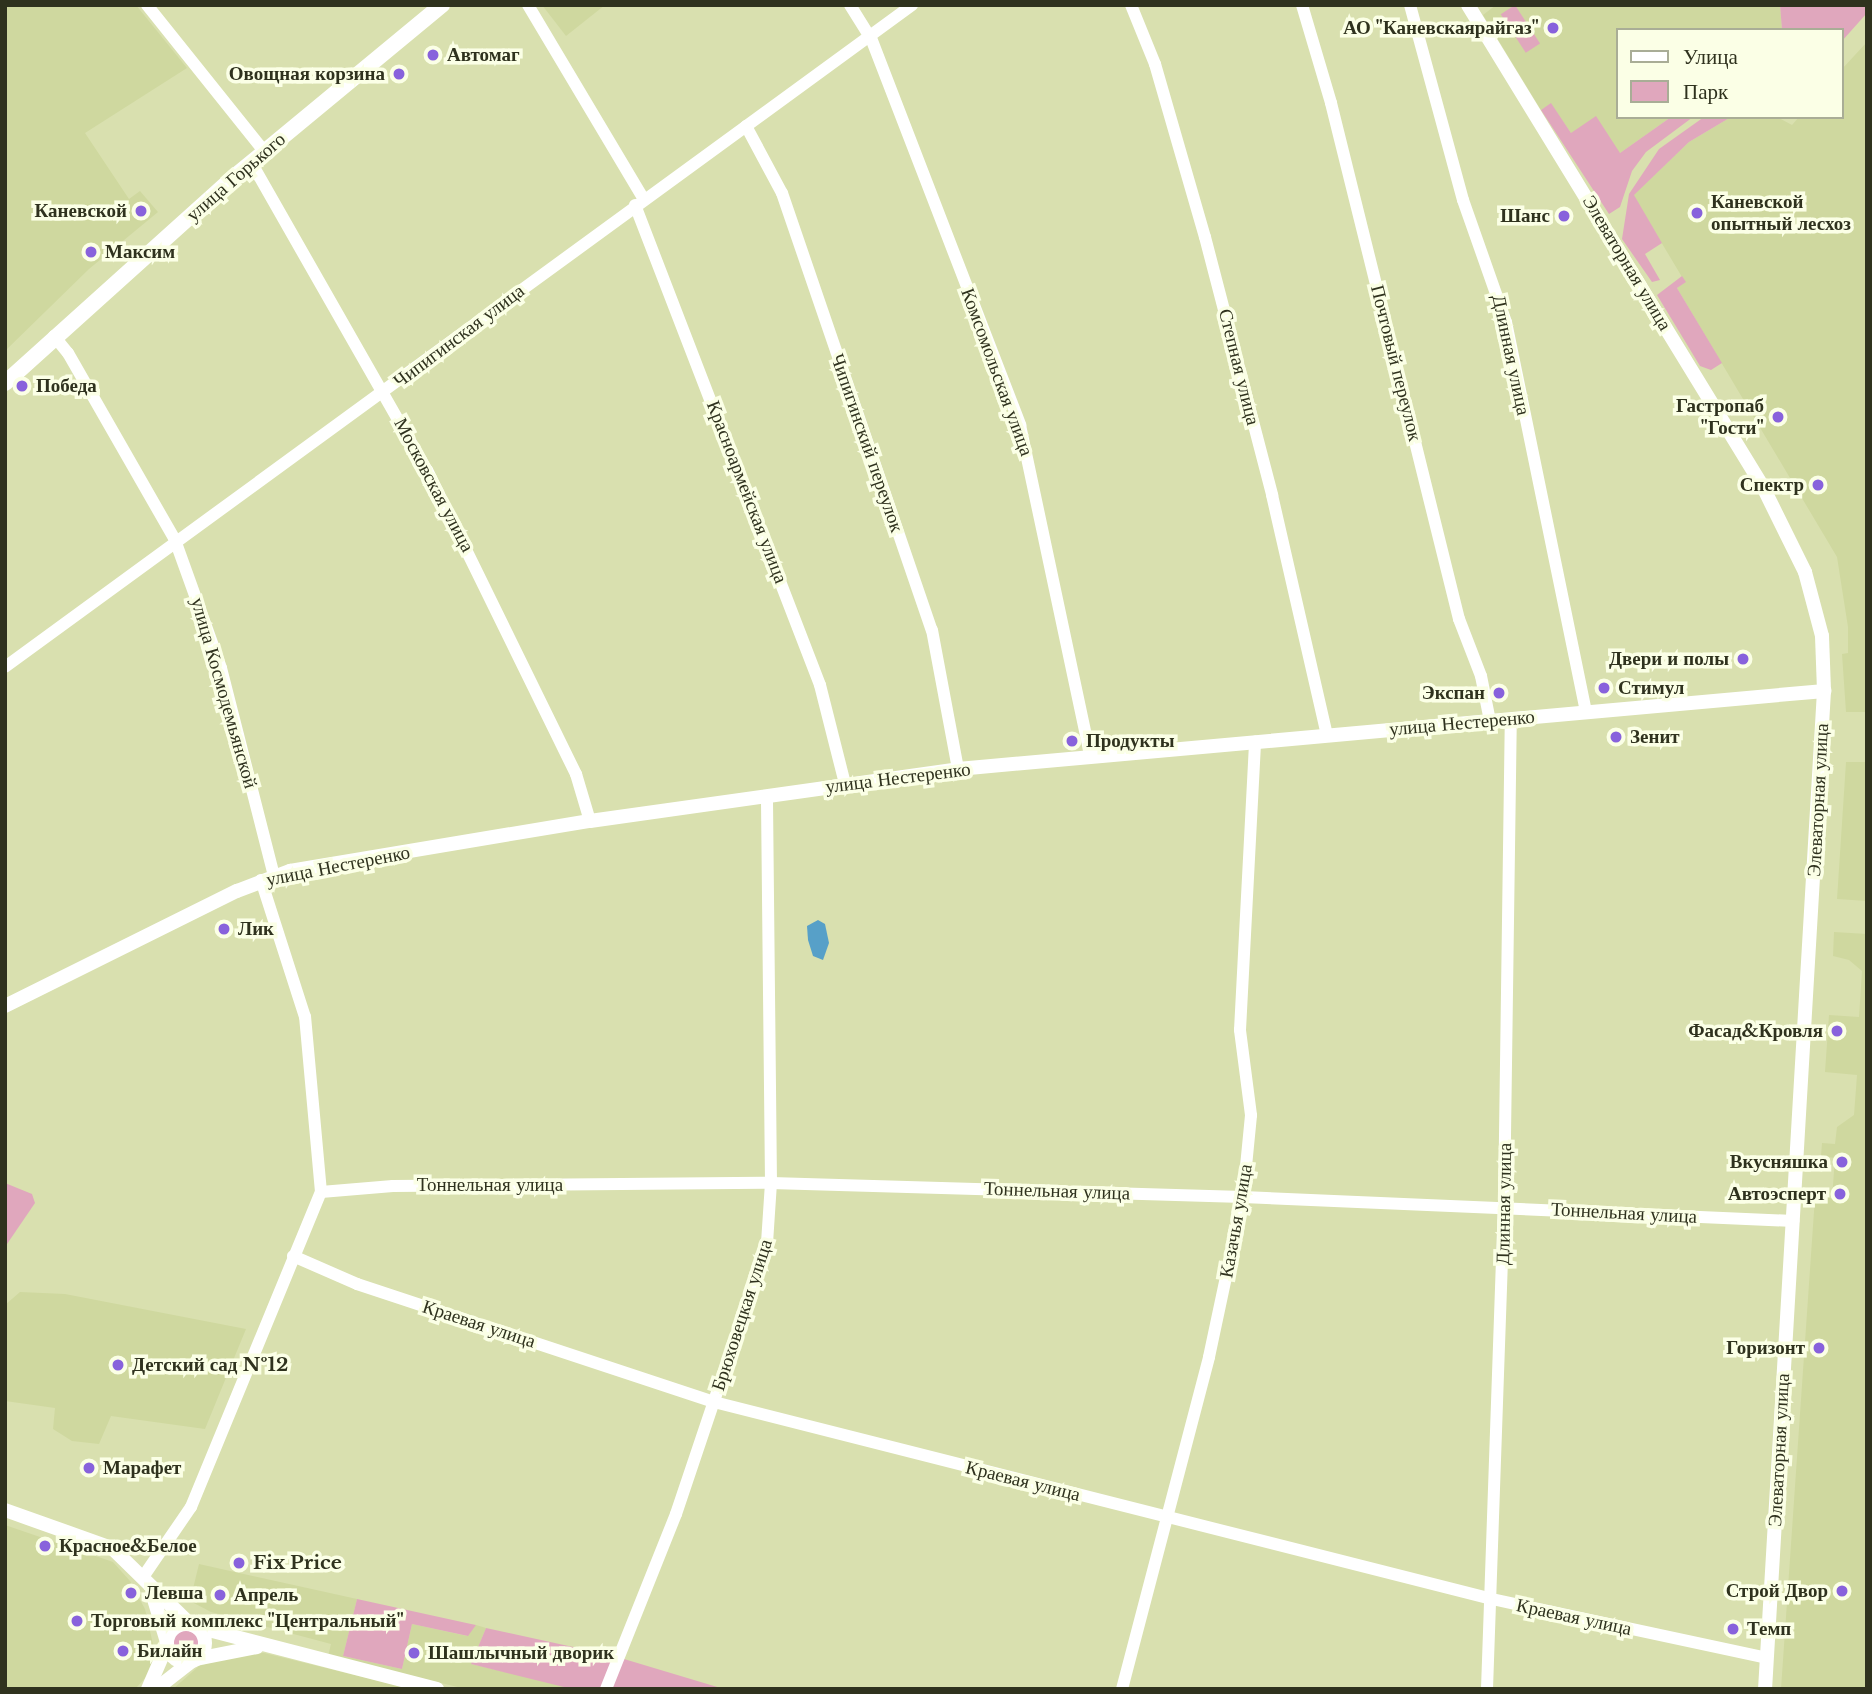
<!DOCTYPE html>
<html>
<head>
<meta charset="utf-8">
<style>
	body { margin:0 }
	#map { position:relative; width:1872px; height:1694px; overflow:hidden; background:#d9e0af; font-family:"Libre Baskerville",serif }
	div>[style] { position:absolute }
	.built>* { inset:0; background:#cfd89f }
	.green>* { inset:0; background:#e0a7bd; transform-origin:0 0 }
	.round { border-radius:50% }
	.water>* { inset:0; background:#57a0c8 }
	.minor>* { height:12px; margin:-6px; padding:0 6px; transform-origin:6px; border-radius:6px; background:#fff }
	.tertiary>* { height:14px; margin:-7px; padding:0 7px; transform-origin:7px; border-radius:7px; background:#fff }
	.tertiary>.ring { margin:-7px; padding:0; box-sizing:content-box; background:none; border:14px solid #fff; border-radius:50% }
	.secondary>* { height:16px; margin:-8px; padding:0 8px; transform-origin:8px; border-radius:8px; background:#fff }
	.dots>* { width:19px; height:19px; translate:-50% -50%; box-sizing:border-box; border:4px solid #fbffe6; border-radius:50% }
	span { translate:-50% -50%; white-space:nowrap; text-align:center; line-height:1.15; -webkit-text-stroke:7px #fbffe6; paint-order:stroke }
	.poi-label { font-size:19px; color:#2f321e; font-weight:700 }
	.right { translate:-100% -50%; text-align:right }
	.left { translate:0 -50%; text-align:left }
	.street-label { font-size:19px; color:#2f321e }
	.frame { position:absolute; inset:0; border:7px solid #2f321e; pointer-events:none }
	.legend { position:absolute; left:1616px; top:28px; width:228px; height:91px; box-sizing:border-box; background:#fbffe6; border:2px solid #a9ad96; margin:0; padding:9px 12px; list-style:none; font-size:21px; color:#2f321e }
	.legend li { display:flex; align-items:center; gap:14px; height:35px }
	.legend b { width:35px; border:2px solid #a9ad96 }
</style>
</head>
<body>
<div id="map">
	<div class="built">
		<i style="clip-path:polygon(5px 5px,136px 5px,187px 68px,85px 133px,129px 199px,140px 191px,158px 212px,89px 269px,5px 351px)"></i>
		<i style="clip-path:polygon(542px 5px,605px 5px,566px 36px)"></i>
		<i style="clip-path:polygon(1496px 5px,1780px 5px,1782px 30px,1618px 30px,1618px 117px,1671px 117px,1620px 153px,1571px 133px,1551px 104px,1541px 110px,1483px 15px)"></i>
		<i style="clip-path:polygon(1867px 42px,1867px 712px,1846px 712px,1842px 654px,1848px 653px,1848px 627px,1837px 557px,1677px 288px,1685px 282px,1633px 195px,1689px 142px,1731px 117px,1777px 117px,1792px 125px,1799px 117px,1842px 117px,1842px 69px)"></i>
		<i style="clip-path:polygon(1846px 762px,1867px 762px,1867px 901px,1837px 899px)"></i>
		<i style="clip-path:polygon(1834px 932px,1867px 934px,1867px 1689px,1781px 1689px,1815px 1197px,1832px 1198px,1835px 1158px,1821px 1156px,1822px 1143px,1835px 1144px,1837px 1127px,1854px 1115px,1857px 1075px,1825px 1072px,1829px 1015px,1859px 1017px,1862px 971px,1849px 960px,1833px 956px)"></i>
		<i style="clip-path:polygon(20px 1292px,65px 1294px,246px 1329px,205px 1429px,111px 1416px,99px 1444px,72px 1441px,53px 1429px,55px 1408px,5px 1401px,5px 1305px)"></i>
		<i style="clip-path:polygon(5px 1525px,113px 1562px,130px 1581px,145px 1609px,155px 1653px,150px 1673px,135px 1689px,5px 1689px)"></i>
		<i style="clip-path:polygon(199px 1564px,357px 1599px,343px 1656px,402px 1669px,412px 1624px,467px 1636px,476px 1625px,486px 1628px,471px 1664px,580px 1689px,466px 1689px,328px 1656px,331px 1644px,211px 1612px,190px 1601px)"></i>
		<i style="clip-path:polygon(264px 1653px,412px 1689px,173px 1689px,199px 1666px,238px 1654px)"></i>
	</div>
	<div class="green">
		<i style="left:1515px;top:5px;width:46px;height:17px;rotate:57deg"></i>
		<i style="clip-path:polygon(1780px 5px,1867px 5px,1867px 13px,1842px 41px,1842px 30px,1782px 30px)"></i>
		<i style="clip-path:polygon(1551px 103px,1571px 133px,1596px 116px,1620px 153px,1671px 117px,1693px 117px,1646px 152px,1632px 171px,1620px 207px,1609px 214px,1541px 110px)"></i>
		<i style="clip-path:polygon(1704px 117px,1731px 117px,1689px 142px,1634px 195px,1662px 243px,1645px 254px,1660px 280px,1652px 282px,1622px 239px,1629px 194px,1659px 149px)"></i>
		<i style="clip-path:polygon(1682px 276px,1686px 282px,1677px 288px,1722px 363px,1711px 370px,1700px 366px,1657px 295px)"></i>
		<i style="clip-path:polygon(5px 1183px,32px 1194px,35px 1203px,5px 1247px)"></i>
		<i style="clip-path:polygon(357px 1599px,471px 1624px,476px 1625px,468px 1636px,412px 1624px,402px 1669px,343px 1656px)"></i>
		<i style="clip-path:polygon(486px 1628px,605px 1654px,613px 1656px,601px 1689px,572px 1689px,471px 1664px)"></i>
		<i class="round" style="left:172px;top:1629px;width:28px;height:28px"></i>
		<i style="clip-path:polygon(624px 1659px,724px 1689px,611px 1689px)"></i>
	</div>
	<div class="water">
		<i style="clip-path:polygon(818px 920px,825px 924px,829px 943px,823px 960px,813px 956px,808px 940px,807px 926px)"></i>
	</div>
	<div class="minor">
		<i style="left:147px;top:5px;width:187px;rotate:51.3deg"></i>
		<i style="left:528px;top:5px;width:225px;rotate:59.2deg"></i>
		<i style="left:850px;top:5px;width:39px;rotate:58deg"></i>
		<i style="left:871px;top:38px;width:415px;rotate:68.9deg"></i>
		<i style="left:1020px;top:425px;width:337px;rotate:78deg"></i>
		<i style="left:1131px;top:5px;width:64px;rotate:67.9deg"></i>
		<i style="left:1155px;top:64px;width:180px;rotate:73.9deg"></i>
		<i style="left:1205px;top:237px;width:267px;rotate:75.4deg"></i>
		<i style="left:1272px;top:495px;width:246px;rotate:77.1deg"></i>
		<i style="left:1302px;top:5px;width:102px;rotate:73.5deg"></i>
		<i style="left:1331px;top:103px;width:532px;rotate:76.07deg"></i>
		<i style="left:1459px;top:619px;width:61px;rotate:68.9deg"></i>
		<i style="left:1481px;top:676px;width:46px;rotate:78.7deg"></i>
		<i style="left:1410px;top:5px;width:202px;rotate:74.8deg"></i>
		<i style="left:1463px;top:200px;width:129px;rotate:70.6deg"></i>
		<i style="left:1506px;top:322px;width:398px;rotate:78.4deg"></i>
		<i style="left:746px;top:126px;width:76px;rotate:61.8deg"></i>
		<i style="left:782px;top:193px;width:462px;rotate:71.1deg"></i>
		<i style="left:932px;top:630px;width:141px;rotate:79.4deg"></i>
		<i style="left:251px;top:162px;width:355px;rotate:60.3deg"></i>
		<i style="left:427px;top:470px;width:339px;rotate:63.9deg"></i>
		<i style="left:576px;top:774px;width:49px;rotate:73.4deg"></i>
		<i style="left:635px;top:205px;width:514px;rotate:68.92deg"></i>
		<i style="left:820px;top:685px;width:102px;rotate:75.8deg"></i>
		<i style="left:54px;top:336px;width:22px;rotate:51deg"></i>
		<i style="left:68px;top:353px;width:215px;rotate:60.2deg"></i>
		<i style="left:175px;top:540px;width:136px;rotate:70.2deg"></i>
		<i style="left:221px;top:668px;width:215px;rotate:75.7deg"></i>
		<i style="left:5px;top:667px;width:1123px;rotate:-36.12deg"></i>
		<i style="left:321px;top:1192px;width:72px;rotate:-4.8deg"></i>
		<i style="left:393px;top:1186px;width:378px;rotate:-0.5deg"></i>
		<i style="left:771px;top:1183px;width:472px;rotate:1.7deg"></i>
		<i style="left:1243px;top:1197px;width:551px;rotate:2.5deg"></i>
		<i style="left:293px;top:1256px;width:70px;rotate:23.6deg"></i>
		<i style="left:357px;top:1284px;width:376px;rotate:18.3deg"></i>
		<i style="left:714px;top:1402px;width:803px;rotate:14.21deg"></i>
		<i style="left:1492px;top:1599px;width:281px;rotate:12.1deg"></i>
		<i style="left:143px;top:1577px;width:85px;rotate:-55.6deg"></i>
		<i style="left:191px;top:1507px;width:341px;rotate:-67.6deg"></i>
		<i style="left:321px;top:1192px;width:176px;rotate:-95.2deg"></i>
		<i style="left:305px;top:1017px;width:144px;rotate:-107.8deg"></i>
		<i style="left:606px;top:1689px;width:188px;rotate:-68.2deg"></i>
		<i style="left:676px;top:1514px;width:286px;rotate:-71.4deg"></i>
		<i style="left:767px;top:1243px;width:60px;rotate:-86.2deg"></i>
		<i style="left:771px;top:1183px;width:387px;rotate:-90.6deg"></i>
		<i style="left:1122px;top:1689px;width:343px;rotate:-75.3deg"></i>
		<i style="left:1209px;top:1357px;width:164px;rotate:-78deg"></i>
		<i style="left:1243px;top:1197px;width:82px;rotate:-84.4deg"></i>
		<i style="left:1251px;top:1115px;width:86px;rotate:-97.4deg"></i>
		<i style="left:1240px;top:1030px;width:289px;rotate:-87deg"></i>
		<i style="left:1487px;top:1689px;width:482px;rotate:-88deg"></i>
		<i style="left:1504px;top:1207px;width:488px;rotate:-89.2deg"></i>
	</div>
	<div class="tertiary">
		<i style="left:1468px;top:5px;width:565px;rotate:58.53deg"></i>
		<i style="left:1763px;top:487px;width:95px;rotate:63.7deg"></i>
		<i style="left:1805px;top:572px;width:66px;rotate:75.1deg"></i>
		<i style="left:1822px;top:636px;width:55px;rotate:87.9deg"></i>
		<i style="left:1824px;top:691px;width:1000px;rotate:93.38deg"></i>
		<i style="left:5px;top:1006px;width:259px;rotate:-26.4deg"></i>
		<i style="left:237px;top:891px;width:57px;rotate:-20.7deg"></i>
		<i style="left:290px;top:871px;width:304px;rotate:-9.5deg"></i>
		<i style="left:590px;top:821px;width:372px;rotate:-8deg"></i>
		<i style="left:958px;top:769px;width:870px;rotate:-5.15deg"></i>
		<i style="left:5px;top:1510px;width:114px;rotate:19.6deg"></i>
		<i style="left:112px;top:1548px;width:109px;rotate:44.3deg"></i>
		<i style="left:153px;top:1596px;width:48px;rotate:73.1deg"></i>
		<i class="ring" style="left:167px;top:1624px;width:24px;height:24px"></i>
		<i style="left:197px;top:1627px;width:248px;rotate:14.5deg"></i>
		<i style="left:196px;top:1659px;width:62px;rotate:-11.1deg"></i>
		<i style="left:148px;top:1689px;width:48px;rotate:-66.6deg"></i>
		<i style="left:156px;top:1689px;width:46px;rotate:-37.9deg"></i>
	</div>
	<div class="secondary">
		<i style="left:5px;top:383px;width:308px;rotate:-42deg"></i>
		<i style="left:234px;top:177px;width:270px;rotate:-39.6deg"></i>
	</div>
	<div class="dots">
		<i style="left:1553px;top:28px;background:#8862dc"></i>
		<i style="left:433px;top:55px;background:#8862dc"></i>
		<i style="left:399px;top:74px;background:#8862dc"></i>
		<i style="left:141px;top:211px;background:#8862dc"></i>
		<i style="left:1697px;top:213px;background:#8862dc"></i>
		<i style="left:1564px;top:216px;background:#8862dc"></i>
		<i style="left:91px;top:252px;background:#8862dc"></i>
		<i style="left:22px;top:386px;background:#8862dc"></i>
		<i style="left:1778px;top:417px;background:#8862dc"></i>
		<i style="left:1818px;top:485px;background:#8862dc"></i>
		<i style="left:1743px;top:659px;background:#8862dc"></i>
		<i style="left:1604px;top:688px;background:#8862dc"></i>
		<i style="left:1499px;top:693px;background:#8862dc"></i>
		<i style="left:1616px;top:737px;background:#8862dc"></i>
		<i style="left:1072px;top:741px;background:#8862dc"></i>
		<i style="left:224px;top:929px;background:#8862dc"></i>
		<i style="left:1837px;top:1031px;background:#8862dc"></i>
		<i style="left:1842px;top:1162px;background:#8862dc"></i>
		<i style="left:1840px;top:1194px;background:#8862dc"></i>
		<i style="left:1819px;top:1348px;background:#8862dc"></i>
		<i style="left:118px;top:1365px;background:#8862dc"></i>
		<i style="left:89px;top:1468px;background:#8862dc"></i>
		<i style="left:45px;top:1546px;background:#8862dc"></i>
		<i style="left:239px;top:1563px;background:#8862dc"></i>
		<i style="left:1842px;top:1591px;background:#8862dc"></i>
		<i style="left:131px;top:1593px;background:#8862dc"></i>
		<i style="left:220px;top:1595px;background:#8862dc"></i>
		<i style="left:77px;top:1621px;background:#8862dc"></i>
		<i style="left:1733px;top:1629px;background:#8862dc"></i>
		<i style="left:123px;top:1651px;background:#8862dc"></i>
		<i style="left:414px;top:1653px;background:#8862dc"></i>
	</div>
	<div class="poi-label">
		<span class="right" style="left:1539px;top:28px">АО "Каневскаярайгаз"</span>
		<span class="left" style="left:447px;top:55px">Автомаг</span>
		<span class="right" style="left:385px;top:74px">Овощная корзина</span>
		<span class="left" style="left:1711px;top:213px">Каневской<br>опытный лесхоз</span>
		<span class="right" style="left:127px;top:211px">Каневской</span>
		<span class="right" style="left:1550px;top:216px">Шанс</span>
		<span class="left" style="left:105px;top:252px">Максим</span>
		<span class="left" style="left:36px;top:386px">Победа</span>
		<span class="right" style="left:1764px;top:417px">Гастропаб<br>"Гости"</span>
		<span class="right" style="left:1804px;top:485px">Спектр</span>
		<span class="right" style="left:1729px;top:659px">Двери и полы</span>
		<span class="left" style="left:1618px;top:688px">Стимул</span>
		<span class="right" style="left:1485px;top:693px">Экспан</span>
		<span class="left" style="left:1630px;top:737px">Зенит</span>
		<span class="left" style="left:1086px;top:741px">Продукты</span>
		<span class="left" style="left:238px;top:929px">Лик</span>
		<span class="right" style="left:1823px;top:1031px">Фасад&amp;Кровля</span>
		<span class="right" style="left:1828px;top:1162px">Вкусняшка</span>
		<span class="right" style="left:1826px;top:1194px">Автоэсперт</span>
		<span class="right" style="left:1805px;top:1348px">Горизонт</span>
		<span class="left" style="left:132px;top:1365px">Детский сад №12</span>
		<span class="left" style="left:103px;top:1468px">Марафет</span>
		<span class="left" style="left:59px;top:1546px">Красное&amp;Белое</span>
		<span class="left" style="left:253px;top:1563px">Fix Price</span>
		<span class="right" style="left:1828px;top:1591px">Строй Двор</span>
		<span class="left" style="left:145px;top:1593px">Левша</span>
		<span class="left" style="left:234px;top:1595px">Апрель</span>
		<span class="left" style="left:91px;top:1621px">Торговый комплекс "Центральный"</span>
		<span class="left" style="left:1747px;top:1629px">Темп</span>
		<span class="left" style="left:137px;top:1651px">Билайн</span>
		<span class="left" style="left:428px;top:1653px">Шашлычный дворик</span>
	</div>
	<div class="street-label">
		<span style="left:236px;top:177px;rotate:-41deg">улица Горького</span>
		<span style="left:1627px;top:263px;rotate:59deg">Элеваторная улица</span>
		<span style="left:459px;top:336px;rotate:-37deg">Чипигинская улица</span>
		<span style="left:1511px;top:355px;rotate:78deg">Длинная улица</span>
		<span style="left:1396px;top:363px;rotate:76deg">Почтовый переулок</span>
		<span style="left:1239px;top:367px;rotate:76deg">Степная улица</span>
		<span style="left:997px;top:372px;rotate:70deg">Комсомольская улица</span>
		<span style="left:867px;top:443px;rotate:71deg">Чипигинский переулок</span>
		<span style="left:434px;top:485px;rotate:62deg">Московская улица</span>
		<span style="left:747px;top:492px;rotate:69deg">Красноармейская улица</span>
		<span style="left:224px;top:693px;rotate:74deg">улица Космодемьянской</span>
		<span style="left:1462px;top:723px;rotate:-5deg">улица Нестеренко</span>
		<span style="left:898px;top:778px;rotate:-7deg">улица Нестеренко</span>
		<span style="left:1818px;top:800px;rotate:-87deg">Элеваторная улица</span>
		<span style="left:338px;top:866px;rotate:-11deg">улица Нестеренко</span>
		<span style="left:490px;top:1185px">Тоннельная улица</span>
		<span style="left:1057px;top:1191px;rotate:2deg">Тоннельная улица</span>
		<span style="left:1504px;top:1204px;rotate:-89deg">Длинная улица</span>
		<span style="left:1624px;top:1213px;rotate:3deg">Тоннельная улица</span>
		<span style="left:1236px;top:1221px;rotate:-80deg">Казачья улица</span>
		<span style="left:742px;top:1315px;rotate:-72deg">Брюховецкая улица</span>
		<span style="left:479px;top:1324px;rotate:18deg">Краевая улица</span>
		<span style="left:1779px;top:1450px;rotate:-87deg">Элеваторная улица</span>
		<span style="left:1023px;top:1481px;rotate:14deg">Краевая улица</span>
		<span style="left:1574px;top:1617px;rotate:12deg">Краевая улица</span>
	</div>
	<div class="frame"></div>
	<ul class="legend">
	<li><b style="height:9px;background:#fff"></b>Улица</li>
	<li><b style="height:19px;background:#e0a7bd"></b>Парк</li>
	</ul>
</div>
</body>
</html>
